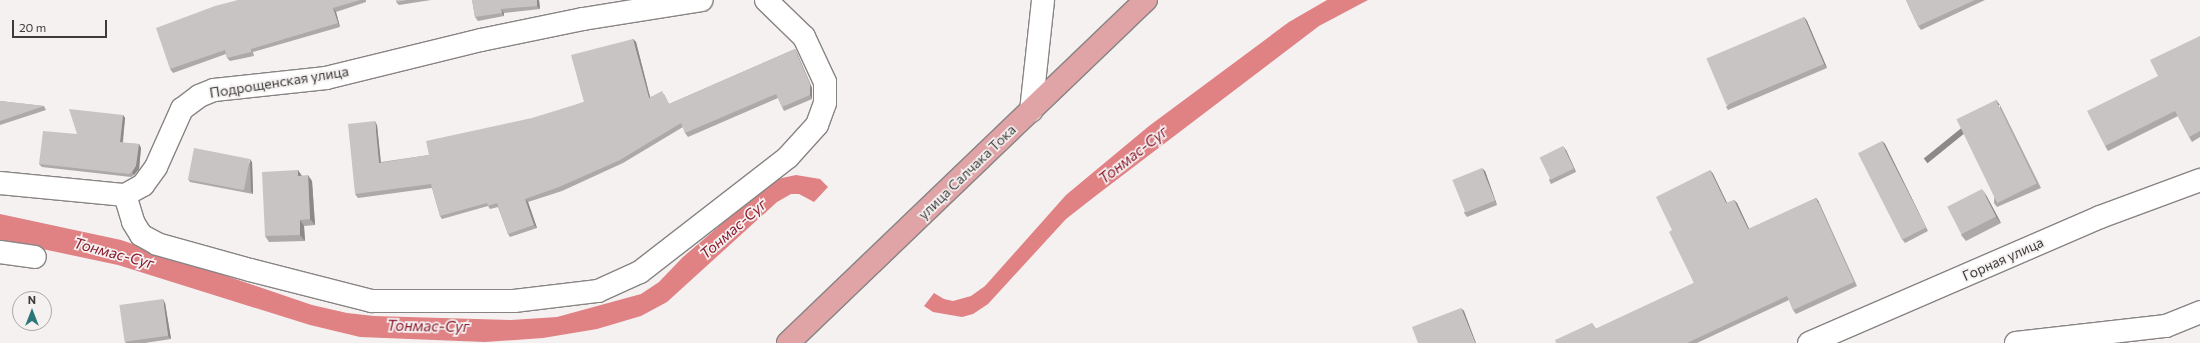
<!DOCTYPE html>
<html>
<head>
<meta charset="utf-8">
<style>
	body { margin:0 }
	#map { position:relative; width:2200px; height:343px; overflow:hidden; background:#f5f1f1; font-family:Commissioner,sans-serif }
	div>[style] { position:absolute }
	.water>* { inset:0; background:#e08184 }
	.roads { filter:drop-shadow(1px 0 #898484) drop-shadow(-1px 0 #898484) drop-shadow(0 1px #898484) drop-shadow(0 -1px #898484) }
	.minor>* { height:22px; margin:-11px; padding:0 11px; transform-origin:11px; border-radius:11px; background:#fff }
	.major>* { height:22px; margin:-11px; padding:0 11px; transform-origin:11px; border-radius:11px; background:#e0a3a6 }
	.wall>* { inset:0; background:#aca9a8 }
	.shaded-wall>* { inset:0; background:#8c8988; transform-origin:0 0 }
	.building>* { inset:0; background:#c8c4c3; transform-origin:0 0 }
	span { translate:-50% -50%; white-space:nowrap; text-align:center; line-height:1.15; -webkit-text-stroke:3.5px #f5f1f1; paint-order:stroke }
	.street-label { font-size:14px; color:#3d3b3b }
	.water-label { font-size:15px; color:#8b192b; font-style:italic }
	.north { position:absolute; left:12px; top:291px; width:40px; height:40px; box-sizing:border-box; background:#f5f1f1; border:1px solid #aba8a8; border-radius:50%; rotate:0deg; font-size:11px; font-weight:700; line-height:16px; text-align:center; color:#3d3b3b }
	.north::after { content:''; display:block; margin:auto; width:14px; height:18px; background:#2c7678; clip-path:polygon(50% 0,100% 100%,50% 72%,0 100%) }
	.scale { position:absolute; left:12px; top:20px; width:95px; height:18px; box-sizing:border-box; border:2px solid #3d3b3b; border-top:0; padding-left:5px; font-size:12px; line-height:14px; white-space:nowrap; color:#3d3b3b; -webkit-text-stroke:3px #f5f1f1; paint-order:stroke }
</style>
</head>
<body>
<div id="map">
	<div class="water">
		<i style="clip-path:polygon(1327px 0,1368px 0,1319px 26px,1098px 194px,1066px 219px,988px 304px,973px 314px,962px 317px,933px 312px,924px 306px,934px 293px,944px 299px,953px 301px,971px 296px,985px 286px,1066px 195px,1149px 126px,1289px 22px)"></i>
		<i style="clip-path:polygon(796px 175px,820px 179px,828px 187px,814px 202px,799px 194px,791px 194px,777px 202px,667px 302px,641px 316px,597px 329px,543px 338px,485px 342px,360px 337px,310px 325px,118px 265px,0 240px,0 214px,121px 240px,312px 305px,347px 313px,374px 316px,511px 320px,557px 317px,641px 294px,659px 282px,683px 257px,773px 180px)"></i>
	</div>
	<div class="roads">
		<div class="minor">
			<i style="left:1031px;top:111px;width:112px;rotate:-83.8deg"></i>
			<i style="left:0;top:183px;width:126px;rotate:5.5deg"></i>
			<i style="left:125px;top:195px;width:21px;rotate:-29deg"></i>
			<i style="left:143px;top:185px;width:22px;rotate:-54deg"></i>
			<i style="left:156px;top:167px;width:64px;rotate:-65.9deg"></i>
			<i style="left:182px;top:109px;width:21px;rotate:-37deg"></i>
			<i style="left:199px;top:96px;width:16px;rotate:-22deg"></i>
			<i style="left:214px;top:90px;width:113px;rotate:-6.1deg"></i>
			<i style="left:326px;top:78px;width:160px;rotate:-13.8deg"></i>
			<i style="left:481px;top:40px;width:104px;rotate:-11.6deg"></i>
			<i style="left:583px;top:19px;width:120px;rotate:-9.1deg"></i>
			<i style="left:125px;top:195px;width:28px;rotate:73deg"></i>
			<i style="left:133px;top:222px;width:15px;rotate:58deg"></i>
			<i style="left:141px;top:235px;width:18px;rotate:29deg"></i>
			<i style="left:157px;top:244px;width:97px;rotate:15.6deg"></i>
			<i style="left:250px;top:270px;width:126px;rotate:14.3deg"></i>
			<i style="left:372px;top:301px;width:142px"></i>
			<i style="left:514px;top:301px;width:85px;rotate:-6.8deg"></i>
			<i style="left:598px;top:291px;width:46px;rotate:-24.3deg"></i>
			<i style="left:640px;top:272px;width:187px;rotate:-37.8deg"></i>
			<i style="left:788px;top:157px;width:43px;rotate:-47.8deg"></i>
			<i style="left:817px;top:125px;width:23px;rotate:-70deg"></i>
			<i style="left:825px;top:103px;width:21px;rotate:-90deg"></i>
			<i style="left:825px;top:82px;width:50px;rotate:-115deg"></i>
			<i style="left:804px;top:37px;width:53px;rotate:-135.8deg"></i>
			<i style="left:0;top:252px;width:35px;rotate:8deg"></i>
			<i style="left:1809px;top:343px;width:317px;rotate:-23.4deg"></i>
			<i style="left:2100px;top:217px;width:107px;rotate:-20.3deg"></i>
			<i style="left:2016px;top:343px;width:151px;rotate:-6.5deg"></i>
			<i style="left:2166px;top:326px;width:37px;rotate:-22deg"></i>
		</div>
		<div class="major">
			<i style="left:788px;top:343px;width:496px;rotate:-43.8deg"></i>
		</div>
	</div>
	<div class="wall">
		<i style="clip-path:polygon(238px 0,366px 0,366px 2px,336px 12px,340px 27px,253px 52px,254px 56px,230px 61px,227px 58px,226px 54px,173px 73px,170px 69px)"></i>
		<i style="clip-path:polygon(396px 0,431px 0,399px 5px,396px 2px)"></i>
		<i style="clip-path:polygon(472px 0,539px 0,540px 9px,504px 13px,504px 16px,478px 21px,475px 17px)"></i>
		<i style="clip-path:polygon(1906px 0,1985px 0,1921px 30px,1918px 26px)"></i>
		<i style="clip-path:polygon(1804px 17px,1807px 21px,1827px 68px,1728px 110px,1726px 107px)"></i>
		<i style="clip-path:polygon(2200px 36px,2200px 137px,2192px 142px,2189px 137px,2178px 116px,2108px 151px,2105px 146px,2158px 76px)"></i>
		<i style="clip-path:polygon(633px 39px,636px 42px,650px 97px,664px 94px,669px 104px,795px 49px,797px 53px,812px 88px,812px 99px,784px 111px,782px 107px,778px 98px,688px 137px,685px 133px,683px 127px,623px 163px,562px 191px,528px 202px,537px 228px,510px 237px,508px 234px,498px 207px,490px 209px,488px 206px,442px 219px,440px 216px,432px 188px,358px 198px,355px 194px,377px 125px,381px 162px,429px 155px,584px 102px)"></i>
		<i style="clip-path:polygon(0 101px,44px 106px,46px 110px,0 125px)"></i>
		<i style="clip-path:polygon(2000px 105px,2041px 188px,1997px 207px,1994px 203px)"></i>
		<i style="clip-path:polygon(123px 115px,125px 118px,123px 143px,139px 144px,141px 148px,139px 169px,134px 175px,131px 177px,42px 167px,39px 164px,77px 134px)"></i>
		<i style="clip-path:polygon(1882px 141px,1885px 144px,1928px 231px,1905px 243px,1902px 239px)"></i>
		<i style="clip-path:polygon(1566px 150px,1576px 172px,1551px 184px,1549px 180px)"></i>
		<i style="clip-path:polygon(252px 162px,253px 194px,190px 182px,188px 179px)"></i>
		<i style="clip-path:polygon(298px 170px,301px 175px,312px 181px,315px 225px,304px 226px,305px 241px,269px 242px,265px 236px)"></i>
		<i style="clip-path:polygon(1710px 170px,1713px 174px,1727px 203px,1734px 200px,1737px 203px,1749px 229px,1816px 198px,1819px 202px,1857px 286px,1796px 314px,1793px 310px,1789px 300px,1697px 343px,1556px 343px,1592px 323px,1596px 329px,1694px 283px,1672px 230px)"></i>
		<i style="clip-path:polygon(1485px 171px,1497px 205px,1467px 217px,1464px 213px)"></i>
		<i style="clip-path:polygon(1986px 195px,2001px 223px,1966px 241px,1961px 235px)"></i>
		<i style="clip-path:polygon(165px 303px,171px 339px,145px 343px,126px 343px,125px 342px)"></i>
	</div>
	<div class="shaded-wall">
		<i style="clip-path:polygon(537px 0,539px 0,540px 9px,537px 6px)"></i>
		<i style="clip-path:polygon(333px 8px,336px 12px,340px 27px,338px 23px)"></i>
		<i style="clip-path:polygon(501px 9px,504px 13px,504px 16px,502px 13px)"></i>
		<i style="clip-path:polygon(1804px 17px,1807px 21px,1827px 68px,1824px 64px)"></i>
		<i style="clip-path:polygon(633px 39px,636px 42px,651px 101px,649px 98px)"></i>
		<i style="clip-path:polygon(795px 49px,797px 53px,812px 88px,812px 99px,810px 95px)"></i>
		<i style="left:1996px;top:100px;width:6px;height:93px;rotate:51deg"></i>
		<i style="clip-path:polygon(123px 115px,125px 118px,122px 146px,120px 142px)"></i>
		<i style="clip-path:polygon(375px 121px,377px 125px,381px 166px,379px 163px)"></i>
		<i style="clip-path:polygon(1882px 141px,1885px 144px,1928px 231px,1926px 227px)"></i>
		<i style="clip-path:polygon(139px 144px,141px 148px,139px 169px,134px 175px,132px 172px)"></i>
		<i style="clip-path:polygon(1563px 146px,1566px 150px,1576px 172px,1574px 169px)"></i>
		<i style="clip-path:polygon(250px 159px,252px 162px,253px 194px,251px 191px)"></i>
		<i style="clip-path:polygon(1482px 168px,1485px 171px,1497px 205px,1495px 201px)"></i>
		<i style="clip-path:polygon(298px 170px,302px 176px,298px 176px)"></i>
		<i style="clip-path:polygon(1710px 170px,1713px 174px,1729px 207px,1726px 203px)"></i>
		<i style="clip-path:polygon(308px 175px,312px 181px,315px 225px,310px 219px)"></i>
		<i style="clip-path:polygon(1982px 189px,1986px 195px,2001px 223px,1996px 217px)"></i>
		<i style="left:1816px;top:198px;width:5px;height:92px;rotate:53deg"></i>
		<i style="clip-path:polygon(525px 199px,528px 202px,537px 228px,534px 225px)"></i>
		<i style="clip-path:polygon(1734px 200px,1737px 203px,1751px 233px,1748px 229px)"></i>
		<i style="clip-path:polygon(300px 220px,304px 226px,305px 241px,300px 235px)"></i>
		<i style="clip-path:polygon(163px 299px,165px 303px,171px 339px,168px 336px)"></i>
		<i style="clip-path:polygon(1461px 308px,1464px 311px,1476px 343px,1475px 343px)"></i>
	</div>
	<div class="building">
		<i style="clip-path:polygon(238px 0,360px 0,333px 8px,338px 23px,251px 49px,251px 52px,227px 58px,225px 50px,170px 69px,156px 28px,215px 6px)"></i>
		<i style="clip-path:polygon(396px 0,407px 0,396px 2px)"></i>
		<i style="clip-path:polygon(472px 0,537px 0,537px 6px,501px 9px,502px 13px,475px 17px)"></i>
		<i style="clip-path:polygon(1906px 0,1975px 0,1918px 26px)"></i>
		<i style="left:1804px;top:17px;width:51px;height:106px;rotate:67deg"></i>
		<i style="clip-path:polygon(2200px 36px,2200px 131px,2189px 137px,2175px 111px,2105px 146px,2087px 111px,2158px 76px,2150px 60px)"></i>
		<i style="clip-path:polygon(633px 39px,649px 98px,662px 91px,669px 104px,795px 49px,810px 84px,810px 95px,782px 107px,776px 94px,685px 133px,681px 123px,620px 160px,559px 187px,525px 199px,534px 225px,508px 234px,497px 203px,488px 206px,487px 203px,440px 216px,431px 184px,355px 194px,348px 124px,375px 121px,379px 163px,429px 155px,426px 141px,532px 118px,584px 102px,571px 55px)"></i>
		<i style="left:1996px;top:100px;width:93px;height:44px;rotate:64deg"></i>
		<i style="clip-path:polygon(0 101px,44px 106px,0 121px)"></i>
		<i style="clip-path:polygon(69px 109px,123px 115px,120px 142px,139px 144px,136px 166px,132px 172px,129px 174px,39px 164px,43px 131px,77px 134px)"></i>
		<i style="left:1882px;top:141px;width:97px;height:27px;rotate:63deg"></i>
		<i style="left:1563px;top:146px;width:25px;height:26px;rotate:64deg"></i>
		<i style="left:194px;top:148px;width:57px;height:32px;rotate:11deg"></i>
		<i style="left:1482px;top:168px;width:35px;height:32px;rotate:68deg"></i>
		<i style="clip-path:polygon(298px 170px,298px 176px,308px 175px,310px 219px,300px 220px,300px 235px,265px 236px,262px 172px)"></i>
		<i style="clip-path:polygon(1710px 170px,1726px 203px,1734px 200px,1748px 229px,1816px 198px,1854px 282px,1793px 310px,1787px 296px,1687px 343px,1556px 343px,1555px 340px,1592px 323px,1595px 329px,1694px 283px,1669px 232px,1672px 230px,1656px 197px)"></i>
		<i style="left:1982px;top:189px;width:31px;height:39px;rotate:63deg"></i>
		<i style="left:163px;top:299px;width:37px;height:44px;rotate:82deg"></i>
		<i style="clip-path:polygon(1461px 308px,1475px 343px,1418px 343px,1412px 327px)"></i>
	</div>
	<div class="street-label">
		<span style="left:279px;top:82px;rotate:-9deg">Подрощенская улица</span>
		<span style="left:967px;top:172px;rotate:-44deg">улица Салчака Тока</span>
		<span style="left:2003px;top:259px;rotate:-24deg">Горная улица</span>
	</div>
	<div class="water-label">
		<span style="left:1133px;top:155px;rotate:-38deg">Тонмас-Суг</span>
		<span style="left:733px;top:229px;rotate:-41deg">Тонмас-Суг</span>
		<span style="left:114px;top:253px;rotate:15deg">Тонмас-Суг</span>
		<span style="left:428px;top:326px;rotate:1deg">Тонмас-Суг</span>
	</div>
	<div class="north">N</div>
	<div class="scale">20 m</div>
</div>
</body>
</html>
